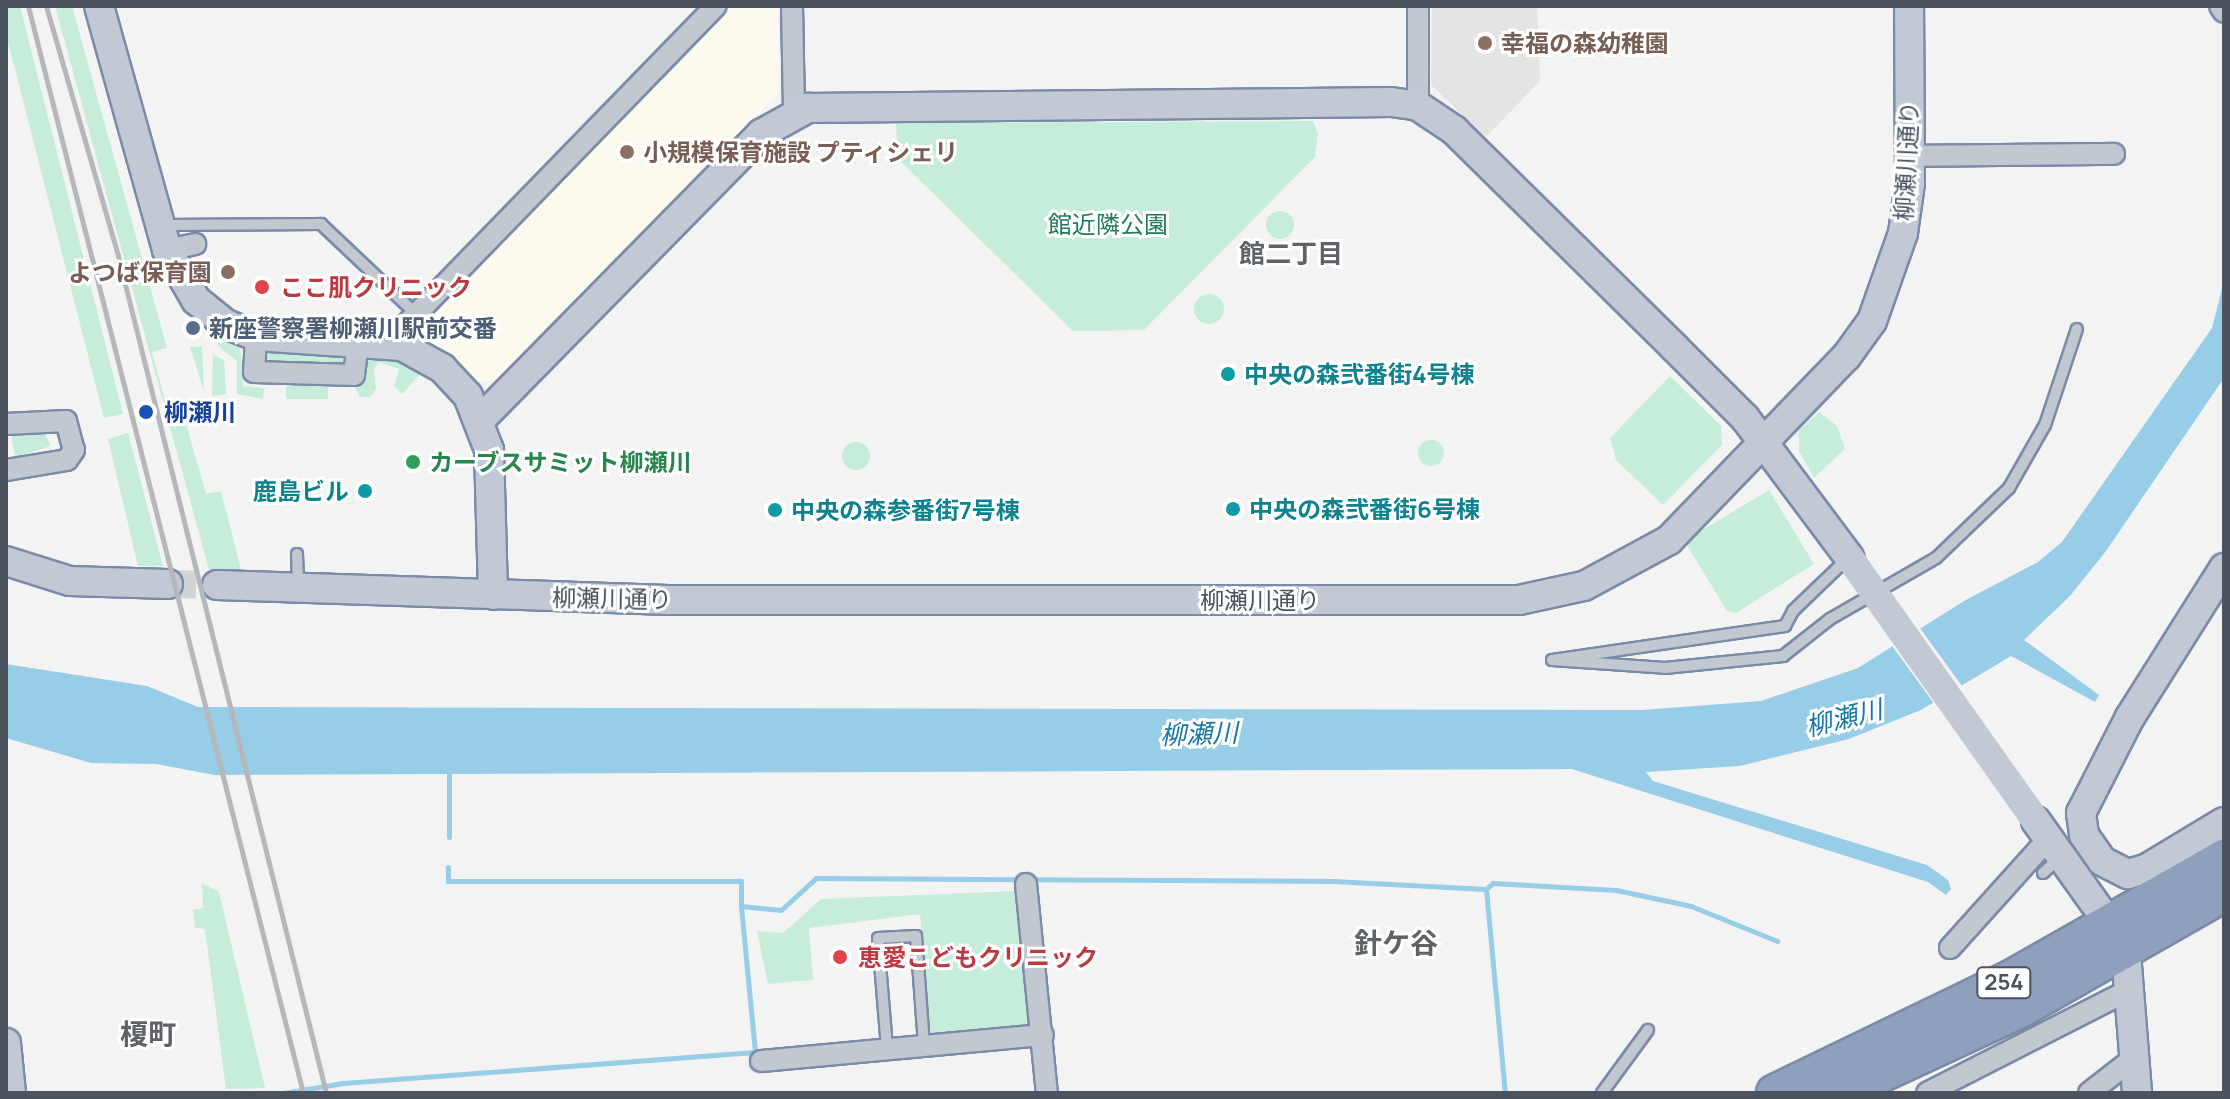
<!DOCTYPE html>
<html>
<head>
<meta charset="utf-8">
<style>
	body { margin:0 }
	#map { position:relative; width:2230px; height:1099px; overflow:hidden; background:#f4f3f3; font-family:Manrope,"Noto Sans JP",sans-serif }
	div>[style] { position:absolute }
	.commercial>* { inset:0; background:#fcfaef }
	.education>* { inset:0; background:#e5e4e4 }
	.green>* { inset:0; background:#c6edd9; transform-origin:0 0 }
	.round { border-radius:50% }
	.water>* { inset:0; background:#97cde7 }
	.pier>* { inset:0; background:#f4f3f3; transform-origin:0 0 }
	.stream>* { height:5px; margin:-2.5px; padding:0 2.5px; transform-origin:2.5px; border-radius:2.5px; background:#97cde7 }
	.secondary-tunnel>* { height:28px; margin-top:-14px; transform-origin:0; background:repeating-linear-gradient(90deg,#d2d3d5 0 28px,transparent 0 42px) }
	.roads { filter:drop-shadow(2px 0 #7a8ba8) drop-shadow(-2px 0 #7a8ba8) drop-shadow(0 2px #7a8ba8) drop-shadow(0 -2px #7a8ba8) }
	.lane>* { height:10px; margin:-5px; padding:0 5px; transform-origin:5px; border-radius:5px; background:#c2c8d0 }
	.street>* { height:20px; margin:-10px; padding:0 10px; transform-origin:10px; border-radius:10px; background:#c2c8d0 }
	.secondary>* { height:28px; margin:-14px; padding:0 14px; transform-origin:14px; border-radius:14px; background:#c2c9d4 }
	.highway>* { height:36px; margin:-18px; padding:0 18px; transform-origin:18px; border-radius:18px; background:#8fa0bc }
	.rail>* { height:5px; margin:-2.5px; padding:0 2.5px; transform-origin:2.5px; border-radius:2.5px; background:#b5b7bc }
	.secondary-bridge>* { height:28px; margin:-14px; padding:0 14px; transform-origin:14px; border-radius:14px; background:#c2c9d4 }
	.dots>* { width:22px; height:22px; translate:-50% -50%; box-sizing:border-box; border:4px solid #fff; border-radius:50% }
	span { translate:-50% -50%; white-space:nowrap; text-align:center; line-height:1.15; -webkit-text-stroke:6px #fff; paint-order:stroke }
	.shield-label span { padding:2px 6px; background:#fff; border:2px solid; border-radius:6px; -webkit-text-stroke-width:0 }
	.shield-label { font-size:22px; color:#4b535f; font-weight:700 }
	.education-label { font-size:24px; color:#785e54; font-weight:700 }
	.left { translate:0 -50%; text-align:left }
	.right { translate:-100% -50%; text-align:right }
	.street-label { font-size:24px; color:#4b535f }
	.park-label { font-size:24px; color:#1f7d58 }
	.health-label { font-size:24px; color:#be3a42; font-weight:700 }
	.service-label { font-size:24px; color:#4e5e75; font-weight:700 }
	.culture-label { font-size:24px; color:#0d838f; font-weight:700 }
	.transit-label { font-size:24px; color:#164399; font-weight:700 }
	.leisure-label { font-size:24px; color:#27864d; font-weight:700 }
	.neighbourhood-label { font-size:26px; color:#5f6267; font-weight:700 }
	.water-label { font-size:26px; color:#1878a5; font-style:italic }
	.quarter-label { font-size:28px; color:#5f6267; font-weight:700 }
	.frame { position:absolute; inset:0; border:8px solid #4b535f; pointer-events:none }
</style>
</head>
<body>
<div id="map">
	<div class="commercial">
		<i style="clip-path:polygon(725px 6px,778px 6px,779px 93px,495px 381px,474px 381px,444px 352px,412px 335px,409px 327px)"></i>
	</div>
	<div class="education">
		<i style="clip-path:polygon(1432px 6px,1537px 6px,1540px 81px,1486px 137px,1431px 85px)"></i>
	</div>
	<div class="green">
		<i style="clip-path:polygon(6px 6px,20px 6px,123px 414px,104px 418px,6px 34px)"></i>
		<i style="clip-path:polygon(55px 6px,72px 6px,167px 348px,152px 352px,171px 422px,185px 420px,206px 494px,221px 491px,241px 570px,209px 570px)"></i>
		<i style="clip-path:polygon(1313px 121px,1318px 133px,1315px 157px,1144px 330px,1073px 331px,898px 159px,896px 123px)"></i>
		<i class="round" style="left:1266px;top:211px;width:28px;height:28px"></i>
		<i class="round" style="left:1194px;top:294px;width:30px;height:30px"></i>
		<i style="clip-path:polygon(218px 332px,240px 345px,243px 386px,264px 388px,263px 399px,237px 394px,237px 361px,218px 346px)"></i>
		<i style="clip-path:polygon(202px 346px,204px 392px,190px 347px)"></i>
		<i style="left:258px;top:348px;width:90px;height:15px;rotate:1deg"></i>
		<i style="clip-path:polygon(213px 355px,224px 360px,226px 394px,212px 396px)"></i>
		<i style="clip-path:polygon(367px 355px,384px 356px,423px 371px,402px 394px,394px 386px,399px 369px,379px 362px,374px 369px,376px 389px,370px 397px,360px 397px,355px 387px,367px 375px)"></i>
		<i style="clip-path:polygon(1670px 376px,1721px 426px,1722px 445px,1663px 505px,1616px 460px,1610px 438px)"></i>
		<i style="left:328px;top:386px;width:13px;height:42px;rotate:90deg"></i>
		<i style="clip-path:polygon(1819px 412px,1837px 426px,1845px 449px,1814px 478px,1799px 451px,1799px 430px)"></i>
		<i style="clip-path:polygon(128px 433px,163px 566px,138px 566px,108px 439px)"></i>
		<i style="clip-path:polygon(11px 434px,45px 434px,51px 446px,15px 457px)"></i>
		<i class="round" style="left:1418px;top:440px;width:26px;height:26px"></i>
		<i class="round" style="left:842px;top:442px;width:28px;height:28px"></i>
		<i style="clip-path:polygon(1769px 490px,1814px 564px,1736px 613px,1727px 611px,1688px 547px,1689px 538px)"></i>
		<i style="clip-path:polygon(202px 883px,219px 892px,265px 1088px,226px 1089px,205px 929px,195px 928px,193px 910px,203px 908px)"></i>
		<i style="clip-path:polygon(1017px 891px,1032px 1030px,931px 1037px,920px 914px,809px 928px,813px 980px,768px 984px,757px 931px,783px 933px,821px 899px)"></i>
	</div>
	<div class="water">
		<i style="clip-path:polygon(2224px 281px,2224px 378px,2106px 551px,2070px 596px,2024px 640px,2099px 695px,2095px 702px,2011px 656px,1921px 710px,1849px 739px,1740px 766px,1646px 772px,1653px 781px,1927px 865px,1948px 880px,1951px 889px,1946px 895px,1928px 882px,1572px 769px,215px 775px,156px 764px,91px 763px,6px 738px,6px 664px,147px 686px,198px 707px,1642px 710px,1761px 701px,1858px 668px,1964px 601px,2038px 562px,2062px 542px,2212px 328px)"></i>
	</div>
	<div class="pier">
		<i style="left:1917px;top:624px;width:82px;height:33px;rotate:54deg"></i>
	</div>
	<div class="stream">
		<i style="left:449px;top:837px;width:67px;rotate:-90deg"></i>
		<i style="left:448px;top:867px;width:14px;rotate:90deg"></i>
		<i style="left:448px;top:881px;width:293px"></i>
		<i style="left:741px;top:881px;width:25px;rotate:90deg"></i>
		<i style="left:1486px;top:889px;width:9px;rotate:-41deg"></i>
		<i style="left:1493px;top:883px;width:123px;rotate:3.3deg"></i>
		<i style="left:1616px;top:890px;width:77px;rotate:12deg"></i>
		<i style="left:1691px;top:906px;width:93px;rotate:22.1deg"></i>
		<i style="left:283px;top:1093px;width:61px;rotate:-9.5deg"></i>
		<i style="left:343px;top:1083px;width:413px;rotate:-4.3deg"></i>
		<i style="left:755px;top:1052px;width:147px;rotate:-95.5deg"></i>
		<i style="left:741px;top:906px;width:40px;rotate:5.7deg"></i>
		<i style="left:781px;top:910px;width:47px;rotate:-42.4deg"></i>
		<i style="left:816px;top:878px;width:517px;rotate:0.33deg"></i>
		<i style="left:1333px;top:881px;width:153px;rotate:3deg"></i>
		<i style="left:1486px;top:889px;width:205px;rotate:84.7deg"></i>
	</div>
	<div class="secondary-tunnel">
		<i style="left:168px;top:584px;width:49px;rotate:1.2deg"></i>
	</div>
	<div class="roads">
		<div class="lane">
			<i style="left:164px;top:225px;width:157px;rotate:-0.4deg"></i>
			<i style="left:321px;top:224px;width:129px;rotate:43.4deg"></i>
			<i style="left:297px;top:554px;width:33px;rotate:88deg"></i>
			<i style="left:1848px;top:558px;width:76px;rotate:136.1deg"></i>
			<i style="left:1793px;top:611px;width:17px;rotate:118deg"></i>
			<i style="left:1785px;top:626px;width:235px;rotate:171.7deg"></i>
			<i style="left:1552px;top:660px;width:113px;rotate:4deg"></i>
			<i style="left:1665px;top:668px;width:119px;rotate:-5.8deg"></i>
			<i style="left:1783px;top:656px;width:60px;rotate:-38.2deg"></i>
			<i style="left:1830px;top:619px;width:122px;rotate:-29.9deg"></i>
			<i style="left:1936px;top:558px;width:101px;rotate:-43.8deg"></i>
			<i style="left:2009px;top:488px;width:73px;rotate:-60.3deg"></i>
			<i style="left:2045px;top:425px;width:101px;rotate:-71.6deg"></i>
			<i style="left:2043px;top:873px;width:23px;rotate:-43deg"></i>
			<i style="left:887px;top:1048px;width:110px;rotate:-94.7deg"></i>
			<i style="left:878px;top:938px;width:38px;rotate:-3deg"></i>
			<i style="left:916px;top:936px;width:108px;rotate:85.8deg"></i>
			<i style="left:1602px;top:1093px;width:78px;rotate:-53.9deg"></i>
		</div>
		<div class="street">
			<i style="left:792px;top:6px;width:109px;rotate:88.9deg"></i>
			<i style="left:1418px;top:6px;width:100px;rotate:90deg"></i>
			<i style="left:2220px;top:6px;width:7px;rotate:56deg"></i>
			<i style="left:1909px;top:156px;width:205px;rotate:-0.6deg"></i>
			<i style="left:167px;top:250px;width:29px;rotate:-12deg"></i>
			<i style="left:256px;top:336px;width:36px;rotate:93deg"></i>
			<i style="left:254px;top:372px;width:100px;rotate:1.7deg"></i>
			<i style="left:354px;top:375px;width:35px;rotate:-83deg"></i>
			<i style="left:388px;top:343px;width:470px;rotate:-45.8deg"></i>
			<i style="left:6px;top:424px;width:60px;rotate:-2.9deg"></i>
			<i style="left:66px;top:421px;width:30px;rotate:75deg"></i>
			<i style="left:74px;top:450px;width:12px;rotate:125deg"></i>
			<i style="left:67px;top:460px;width:62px;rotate:170.7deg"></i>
			<i style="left:1026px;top:884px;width:210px;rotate:84.3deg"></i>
			<i style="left:1950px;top:948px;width:148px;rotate:-48deg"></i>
			<i style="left:761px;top:1061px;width:283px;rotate:-5.3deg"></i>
			<i style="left:1927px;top:1093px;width:225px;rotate:-27deg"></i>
			<i style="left:2089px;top:1093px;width:57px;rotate:-37.9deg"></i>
		</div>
		<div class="secondary">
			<i style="left:99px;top:6px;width:253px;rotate:74.4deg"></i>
			<i style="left:167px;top:250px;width:58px;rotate:59.9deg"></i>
			<i style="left:196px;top:300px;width:38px;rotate:39deg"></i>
			<i style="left:226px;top:324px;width:32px;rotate:22deg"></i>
			<i style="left:256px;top:336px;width:146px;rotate:3.9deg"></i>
			<i style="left:402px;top:346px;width:46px;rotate:28.8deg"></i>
			<i style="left:442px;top:368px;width:38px;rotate:47deg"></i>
			<i style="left:468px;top:396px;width:58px;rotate:68.7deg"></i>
			<i style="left:489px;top:450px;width:145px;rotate:88.4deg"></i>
			<i style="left:481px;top:419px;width:400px;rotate:-45.5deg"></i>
			<i style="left:761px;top:134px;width:54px;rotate:-29deg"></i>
			<i style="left:808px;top:108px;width:583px;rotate:-0.59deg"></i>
			<i style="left:1391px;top:102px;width:27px;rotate:8deg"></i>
			<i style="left:1418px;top:106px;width:43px;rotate:33.7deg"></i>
			<i style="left:1454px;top:130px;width:309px;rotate:44.6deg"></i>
			<i style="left:1674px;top:347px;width:100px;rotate:45deg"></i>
			<i style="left:1745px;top:418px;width:174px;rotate:53.2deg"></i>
			<i style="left:6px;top:561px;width:67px;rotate:17.4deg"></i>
			<i style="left:70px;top:581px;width:98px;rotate:1.8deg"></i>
			<i style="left:2224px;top:568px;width:176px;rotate:122.2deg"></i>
			<i style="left:2130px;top:717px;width:108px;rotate:117deg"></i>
			<i style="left:2081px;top:813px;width:22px;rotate:82deg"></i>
			<i style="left:2084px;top:835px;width:32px;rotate:55deg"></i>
			<i style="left:2102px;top:861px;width:29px;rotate:27deg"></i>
			<i style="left:2128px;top:874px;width:19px;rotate:-16deg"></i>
			<i style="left:2146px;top:869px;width:91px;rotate:-31.1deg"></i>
			<i style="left:217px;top:585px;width:452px;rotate:1.9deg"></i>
			<i style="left:669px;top:600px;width:850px"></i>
			<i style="left:1519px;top:600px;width:66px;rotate:-12.2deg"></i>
			<i style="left:1584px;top:586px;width:97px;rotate:-28.4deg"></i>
			<i style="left:1669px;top:540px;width:255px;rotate:-46deg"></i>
			<i style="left:1846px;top:357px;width:44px;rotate:-54.2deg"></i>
			<i style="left:1872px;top:321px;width:93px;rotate:-70.6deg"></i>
			<i style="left:1903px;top:233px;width:50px;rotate:-82deg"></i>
			<i style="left:1910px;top:183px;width:177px;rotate:-90.3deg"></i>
			<i style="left:2036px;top:821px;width:129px;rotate:54.5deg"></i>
			<i style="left:2111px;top:926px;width:42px;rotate:67.7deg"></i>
			<i style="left:2127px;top:965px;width:128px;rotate:85.5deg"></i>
			<i style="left:6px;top:1043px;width:50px;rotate:84.3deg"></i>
		</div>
		<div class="highway">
			<i style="left:1775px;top:1093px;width:262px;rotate:-25.8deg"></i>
			<i style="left:2011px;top:979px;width:245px;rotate:-29.6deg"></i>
			<i style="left:1839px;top:1093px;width:202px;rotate:-24.9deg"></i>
			<i style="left:2022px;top:1008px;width:232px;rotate:-29.7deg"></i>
		</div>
	</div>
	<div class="rail">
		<i style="left:28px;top:6px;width:1121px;rotate:75.8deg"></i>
		<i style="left:46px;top:6px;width:260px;rotate:73.9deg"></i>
		<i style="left:118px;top:256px;width:862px;rotate:76.04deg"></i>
	</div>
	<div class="secondary-bridge">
		<i style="left:1849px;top:557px;width:324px;rotate:54.7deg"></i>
	</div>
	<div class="dots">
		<i style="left:1485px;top:43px;background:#8d6e63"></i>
		<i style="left:627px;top:152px;background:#8d6e63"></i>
		<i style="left:228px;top:272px;background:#8d6e63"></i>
		<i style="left:262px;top:287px;background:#e0444e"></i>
		<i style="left:193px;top:328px;background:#5c6f8a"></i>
		<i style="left:1228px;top:374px;background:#0f9aa8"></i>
		<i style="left:146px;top:412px;background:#1a4fb4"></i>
		<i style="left:413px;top:462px;background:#2e9e5b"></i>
		<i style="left:365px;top:491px;background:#0f9aa8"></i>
		<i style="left:1233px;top:509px;background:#0f9aa8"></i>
		<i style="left:775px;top:510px;background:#0f9aa8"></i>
		<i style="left:840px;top:957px;background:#e0444e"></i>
	</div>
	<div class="shield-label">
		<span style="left:2004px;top:983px">254</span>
	</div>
	<div class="education-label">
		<span class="left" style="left:1501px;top:43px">幸福の森幼稚園</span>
		<span class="left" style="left:643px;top:152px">小規模保育施設 プティシェリ</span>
		<span class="right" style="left:212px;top:272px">よつば保育園</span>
	</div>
	<div class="street-label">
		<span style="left:1906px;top:161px;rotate:-87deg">柳瀬川通り</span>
		<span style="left:612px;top:598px;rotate:1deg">柳瀬川通り</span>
		<span style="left:1260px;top:600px">柳瀬川通り</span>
	</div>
	<div class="park-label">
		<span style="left:1108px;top:224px">館近隣公園</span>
	</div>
	<div class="health-label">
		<span class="left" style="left:280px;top:287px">ここ肌クリニック</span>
		<span class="left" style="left:858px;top:957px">恵愛こどもクリニック</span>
	</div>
	<div class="service-label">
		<span class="left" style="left:209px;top:328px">新座警察署柳瀬川駅前交番</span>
	</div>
	<div class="culture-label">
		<span class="left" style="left:1244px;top:374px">中央の森弐番街4号棟</span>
		<span class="right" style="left:349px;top:491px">鹿島ビル</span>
		<span class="left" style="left:1249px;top:509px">中央の森弐番街6号棟</span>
		<span class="left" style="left:791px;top:510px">中央の森参番街7号棟</span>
	</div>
	<div class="transit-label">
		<span class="left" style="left:164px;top:412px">柳瀬川</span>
	</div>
	<div class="leisure-label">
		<span class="left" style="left:429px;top:462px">カーブスサミット柳瀬川</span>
	</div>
	<div class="neighbourhood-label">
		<span style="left:1291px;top:254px">館二丁目</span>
	</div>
	<div class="water-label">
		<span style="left:1844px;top:718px;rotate:-14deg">柳瀬川</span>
		<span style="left:1199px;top:734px;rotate:-2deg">柳瀬川</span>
	</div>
	<div class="quarter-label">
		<span style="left:1396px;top:942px">針ケ谷</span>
		<span style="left:148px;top:1033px">榎町</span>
	</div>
	<div class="frame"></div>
</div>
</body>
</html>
